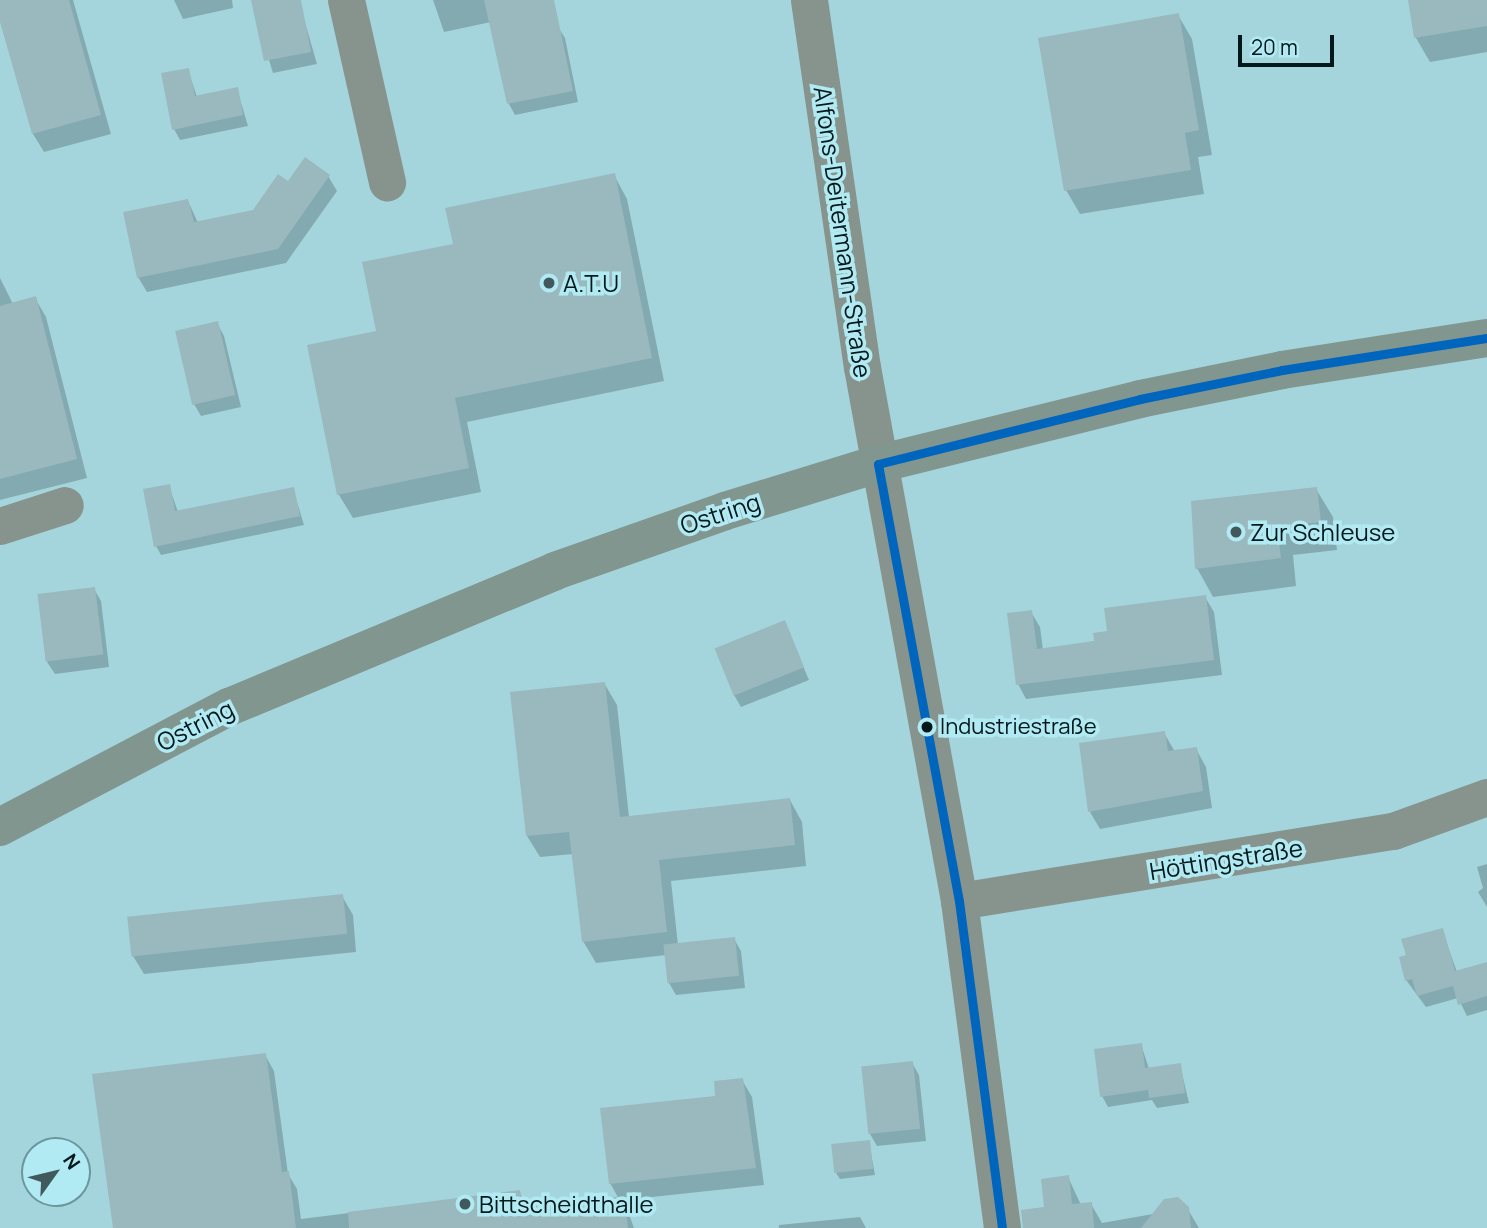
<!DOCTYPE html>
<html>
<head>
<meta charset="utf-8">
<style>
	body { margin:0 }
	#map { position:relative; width:1487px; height:1228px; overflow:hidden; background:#b4d2d7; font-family:Manrope,sans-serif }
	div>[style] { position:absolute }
	.built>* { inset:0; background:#a4d5dc }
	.shadow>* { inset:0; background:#0003 }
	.building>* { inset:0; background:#99b9be; transform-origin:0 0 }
	.minor>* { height:37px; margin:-18.5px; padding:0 18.5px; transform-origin:18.5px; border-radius:18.5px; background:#87948d }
	.major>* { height:38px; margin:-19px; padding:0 19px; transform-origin:19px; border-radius:19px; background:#829690 }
	.bus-1>* { height:9px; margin:-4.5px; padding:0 4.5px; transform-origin:4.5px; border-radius:4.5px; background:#0065bd }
	.dots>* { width:19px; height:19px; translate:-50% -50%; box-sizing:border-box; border:4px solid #b2eaf3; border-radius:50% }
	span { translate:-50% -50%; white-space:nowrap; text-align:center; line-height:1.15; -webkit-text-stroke:7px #b2eaf3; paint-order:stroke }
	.bus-label { font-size:22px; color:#03181b }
	.left { translate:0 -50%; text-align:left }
	.street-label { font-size:24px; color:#03181b }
	.poi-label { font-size:24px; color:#03181b }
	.north { position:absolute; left:21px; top:1137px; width:70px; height:70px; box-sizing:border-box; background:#b2eaf3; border:2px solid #6c969d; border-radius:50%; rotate:56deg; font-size:19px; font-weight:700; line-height:28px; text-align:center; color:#03181b }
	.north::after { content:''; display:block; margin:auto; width:24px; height:32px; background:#41595d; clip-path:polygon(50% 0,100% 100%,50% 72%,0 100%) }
	.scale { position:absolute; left:1238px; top:35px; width:96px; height:32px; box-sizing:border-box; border:4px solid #03181b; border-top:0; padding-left:9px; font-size:21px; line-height:24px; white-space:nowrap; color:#03181b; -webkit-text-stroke:5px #b2eaf3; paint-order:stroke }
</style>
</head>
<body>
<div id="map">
	<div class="built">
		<i style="clip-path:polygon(evenodd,0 0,1487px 0,1487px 1228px,0 1228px,0 0,35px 1151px,77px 1151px,77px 1193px,35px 1193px,35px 1151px)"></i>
	</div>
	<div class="shadow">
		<i style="clip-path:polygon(0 0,73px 0,111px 134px,44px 152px,33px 134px,0 15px)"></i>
		<i style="clip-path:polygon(174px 0,232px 0,233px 8px,183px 19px)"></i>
		<i style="clip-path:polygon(433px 0,524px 0,558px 27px,565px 38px,578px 102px,515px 115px,509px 104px,491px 22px,444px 32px)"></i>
		<i style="clip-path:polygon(1409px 0,1487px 0,1487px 52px,1430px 62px,1416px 38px)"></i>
		<i style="clip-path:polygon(302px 12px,317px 64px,273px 73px,257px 21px)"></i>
		<i style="clip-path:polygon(1178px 15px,1192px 39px,1212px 155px,1198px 157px,1204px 194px,1080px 214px,1066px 190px)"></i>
		<i style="clip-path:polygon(188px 70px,197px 97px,237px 89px,248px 126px,180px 140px,174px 129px)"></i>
		<i style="clip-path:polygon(614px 175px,627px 199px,664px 381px,467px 422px,481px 492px,353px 518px,339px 495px,309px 347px,379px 332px,455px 245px)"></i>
		<i style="clip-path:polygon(328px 176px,337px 191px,286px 263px,147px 292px,138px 277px,188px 201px,198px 223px,254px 212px,289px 183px)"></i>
		<i style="clip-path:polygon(0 278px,13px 304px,35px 298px,46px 317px,87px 478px,0 500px)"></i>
		<i style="clip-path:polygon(217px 323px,224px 336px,241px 407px,201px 416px,194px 404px)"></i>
		<i style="clip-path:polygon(169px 486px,178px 512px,293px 489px,304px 525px,161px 555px,156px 546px)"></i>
		<i style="clip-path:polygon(1316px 489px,1333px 517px,1337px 550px,1293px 555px,1296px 586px,1213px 597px,1197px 568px)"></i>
		<i style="clip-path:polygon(94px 589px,101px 601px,109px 667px,55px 674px,47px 662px)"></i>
		<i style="clip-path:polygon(1205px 597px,1214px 612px,1222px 675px,1026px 699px,1018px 684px,1031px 612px,1040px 627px,1043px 650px,1096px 642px,1109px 633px)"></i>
		<i style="clip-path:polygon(784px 622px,809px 680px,741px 707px,734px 695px)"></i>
		<i style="clip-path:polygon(604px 683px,617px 705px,629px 817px,790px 800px,802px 822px,806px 866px,671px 881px,678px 945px,734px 939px,741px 951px,745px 988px,676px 995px,669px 983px,666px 955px,596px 963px,583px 941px,573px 854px,540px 857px,527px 836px)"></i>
		<i style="clip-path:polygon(1164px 733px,1174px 750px,1196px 749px,1206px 767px,1212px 808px,1100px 829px,1090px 812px)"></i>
		<i style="clip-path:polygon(1487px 864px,1487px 907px,1478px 892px,1483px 888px,1477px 867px)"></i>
		<i style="clip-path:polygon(342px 896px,353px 915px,356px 952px,144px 974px,133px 956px,129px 919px)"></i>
		<i style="clip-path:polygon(1442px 930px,1457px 972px,1487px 987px,1487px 1010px,1467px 1016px,1458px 998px,1426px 1007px,1406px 980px,1408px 956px)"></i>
		<i style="clip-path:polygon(1141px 1044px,1149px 1069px,1180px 1065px,1189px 1103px,1157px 1108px,1152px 1100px,1108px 1107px,1102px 1096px)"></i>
		<i style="clip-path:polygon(265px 1055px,274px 1071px,288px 1174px,297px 1189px,301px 1219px,519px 1192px,529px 1208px,619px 1199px,610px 1183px,742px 1080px,752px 1097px,764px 1185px,624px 1200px,634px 1228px,115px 1228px)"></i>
		<i style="clip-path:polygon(912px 1063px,919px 1075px,926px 1141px,877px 1146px,870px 1134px)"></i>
		<i style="clip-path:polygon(869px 1142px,875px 1175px,840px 1179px,836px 1173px)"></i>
		<i style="clip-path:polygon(1068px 1177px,1081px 1205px,1091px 1204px,1102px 1223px,1187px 1208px,1199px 1228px,1048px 1228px)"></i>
		<i style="clip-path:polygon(860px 1217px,866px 1228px,779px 1228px,779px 1225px)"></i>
	</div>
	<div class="building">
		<i style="clip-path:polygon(0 0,69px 0,101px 115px,32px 134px,0 22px)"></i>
		<i style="clip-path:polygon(251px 0,301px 0,311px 52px,264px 61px)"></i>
		<i style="clip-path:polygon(484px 0,554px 0,573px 91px,507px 104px)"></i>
		<i style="clip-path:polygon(1408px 0,1487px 0,1487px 26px,1414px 38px)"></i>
		<i style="clip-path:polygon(1179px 13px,1199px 130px,1185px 133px,1191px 170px,1064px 191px,1038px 38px)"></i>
		<i style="clip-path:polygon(189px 68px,195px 96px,238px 87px,243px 115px,172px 130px,161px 73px)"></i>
		<i style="clip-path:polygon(305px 157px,330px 175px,278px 249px,137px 278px,123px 212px,188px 199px,194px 222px,253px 210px,278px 174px,288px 181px)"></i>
		<i style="clip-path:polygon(615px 173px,652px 358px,455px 398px,469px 468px,337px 495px,307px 345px,376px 331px,362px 262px,453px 244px,445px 208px)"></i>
		<i style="clip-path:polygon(36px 296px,77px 459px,0 479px,0 306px)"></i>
		<i style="left:218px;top:321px;width:76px;height:44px;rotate:77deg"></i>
		<i style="clip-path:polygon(170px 484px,175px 511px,294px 487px,300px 516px,154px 547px,143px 489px)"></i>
		<i style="clip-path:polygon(1317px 487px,1321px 522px,1277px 527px,1281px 558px,1195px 569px,1191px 501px)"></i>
		<i style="left:95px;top:587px;width:68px;height:58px;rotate:83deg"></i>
		<i style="clip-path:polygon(1206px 595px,1214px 660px,1016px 685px,1007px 613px,1032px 610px,1037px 649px,1094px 641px,1093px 633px,1107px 631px,1104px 608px)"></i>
		<i style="left:785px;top:620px;width:51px;height:76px;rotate:68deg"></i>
		<i style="clip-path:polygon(605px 682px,620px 817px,790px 798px,795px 845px,659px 860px,667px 932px,582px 942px,569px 832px,526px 836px,510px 692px)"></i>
		<i style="clip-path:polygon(1165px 731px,1168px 751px,1197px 747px,1203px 791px,1088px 812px,1079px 743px)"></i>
		<i style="left:343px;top:894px;width:40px;height:217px;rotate:84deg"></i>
		<i style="clip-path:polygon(1443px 928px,1455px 971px,1487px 962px,1487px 996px,1458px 1005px,1453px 986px,1417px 996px,1412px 979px,1405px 981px,1399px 957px,1406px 955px,1401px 939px)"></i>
		<i style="left:735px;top:937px;width:39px;height:72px;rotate:84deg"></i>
		<i style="clip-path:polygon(1142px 1043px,1145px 1068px,1181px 1063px,1185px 1093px,1149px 1098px,1148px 1090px,1100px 1097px,1094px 1049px)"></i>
		<i style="clip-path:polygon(266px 1053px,282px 1172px,289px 1171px,296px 1228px,113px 1228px,92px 1074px)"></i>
		<i style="left:913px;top:1061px;width:68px;height:52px;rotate:84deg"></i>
		<i style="clip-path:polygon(743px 1078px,756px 1168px,609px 1184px,600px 1108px,715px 1096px,714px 1081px)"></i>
		<i style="left:870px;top:1140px;width:29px;height:39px;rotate:84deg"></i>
		<i style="clip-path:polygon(1069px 1175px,1072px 1204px,1092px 1202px,1094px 1228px,1023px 1228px,1021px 1210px,1044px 1207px,1041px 1179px)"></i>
		<i style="clip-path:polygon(520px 1190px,523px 1207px,624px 1196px,628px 1228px,349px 1228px,348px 1212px)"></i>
		<i style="clip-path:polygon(1178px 1197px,1189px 1207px,1191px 1228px,1141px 1228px,1164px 1199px)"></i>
	</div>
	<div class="minor">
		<i style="left:346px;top:0;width:187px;rotate:77.3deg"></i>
		<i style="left:809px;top:0;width:371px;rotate:81.8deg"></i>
		<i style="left:862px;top:367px;width:543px;rotate:79.7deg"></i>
		<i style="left:959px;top:901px;width:330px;rotate:82.5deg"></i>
		<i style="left:0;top:526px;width:68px;rotate:-17.9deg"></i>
		<i style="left:959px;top:901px;width:440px;rotate:-9.2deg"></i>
		<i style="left:1393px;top:831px;width:100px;rotate:-19.9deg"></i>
	</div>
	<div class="major">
		<i style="left:0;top:827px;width:259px;rotate:-27.7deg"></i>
		<i style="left:229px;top:707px;width:353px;rotate:-22.6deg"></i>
		<i style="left:555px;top:571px;width:180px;rotate:-19.4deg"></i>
		<i style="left:725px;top:511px;width:160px;rotate:-17.1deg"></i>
		<i style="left:878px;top:464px;width:270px;rotate:-13.9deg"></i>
		<i style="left:1140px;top:399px;width:145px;rotate:-11.5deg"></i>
		<i style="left:1282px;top:370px;width:207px;rotate:-8.9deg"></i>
	</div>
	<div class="bus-1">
		<i style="left:878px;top:464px;width:444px;rotate:79.5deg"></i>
		<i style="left:959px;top:901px;width:330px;rotate:82.5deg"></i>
		<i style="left:878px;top:464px;width:270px;rotate:-13.9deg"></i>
		<i style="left:1140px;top:399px;width:145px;rotate:-11.5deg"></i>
		<i style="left:1282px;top:370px;width:207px;rotate:-8.9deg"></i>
	</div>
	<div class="dots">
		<i style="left:549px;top:283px;background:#41595d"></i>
		<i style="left:1236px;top:532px;background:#41595d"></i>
		<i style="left:927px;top:727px;background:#03181b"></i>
		<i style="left:465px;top:1204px;background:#41595d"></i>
	</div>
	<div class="bus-label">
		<span class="left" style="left:940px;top:727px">Industriestraße</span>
	</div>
	<div class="street-label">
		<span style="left:843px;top:232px;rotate:82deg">Alfons-Deitermann-Straße</span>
		<span style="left:720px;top:513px;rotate:-18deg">Ostring</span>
		<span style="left:195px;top:725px;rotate:-27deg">Ostring</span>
		<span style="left:1226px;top:859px;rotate:-9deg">Höttingstraße</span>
	</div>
	<div class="poi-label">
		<span class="left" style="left:563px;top:283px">A.T.U</span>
		<span class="left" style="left:1250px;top:532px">Zur Schleuse</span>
		<span class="left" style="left:479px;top:1204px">Bittscheidthalle</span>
	</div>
	<div class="north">N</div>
	<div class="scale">20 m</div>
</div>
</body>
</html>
